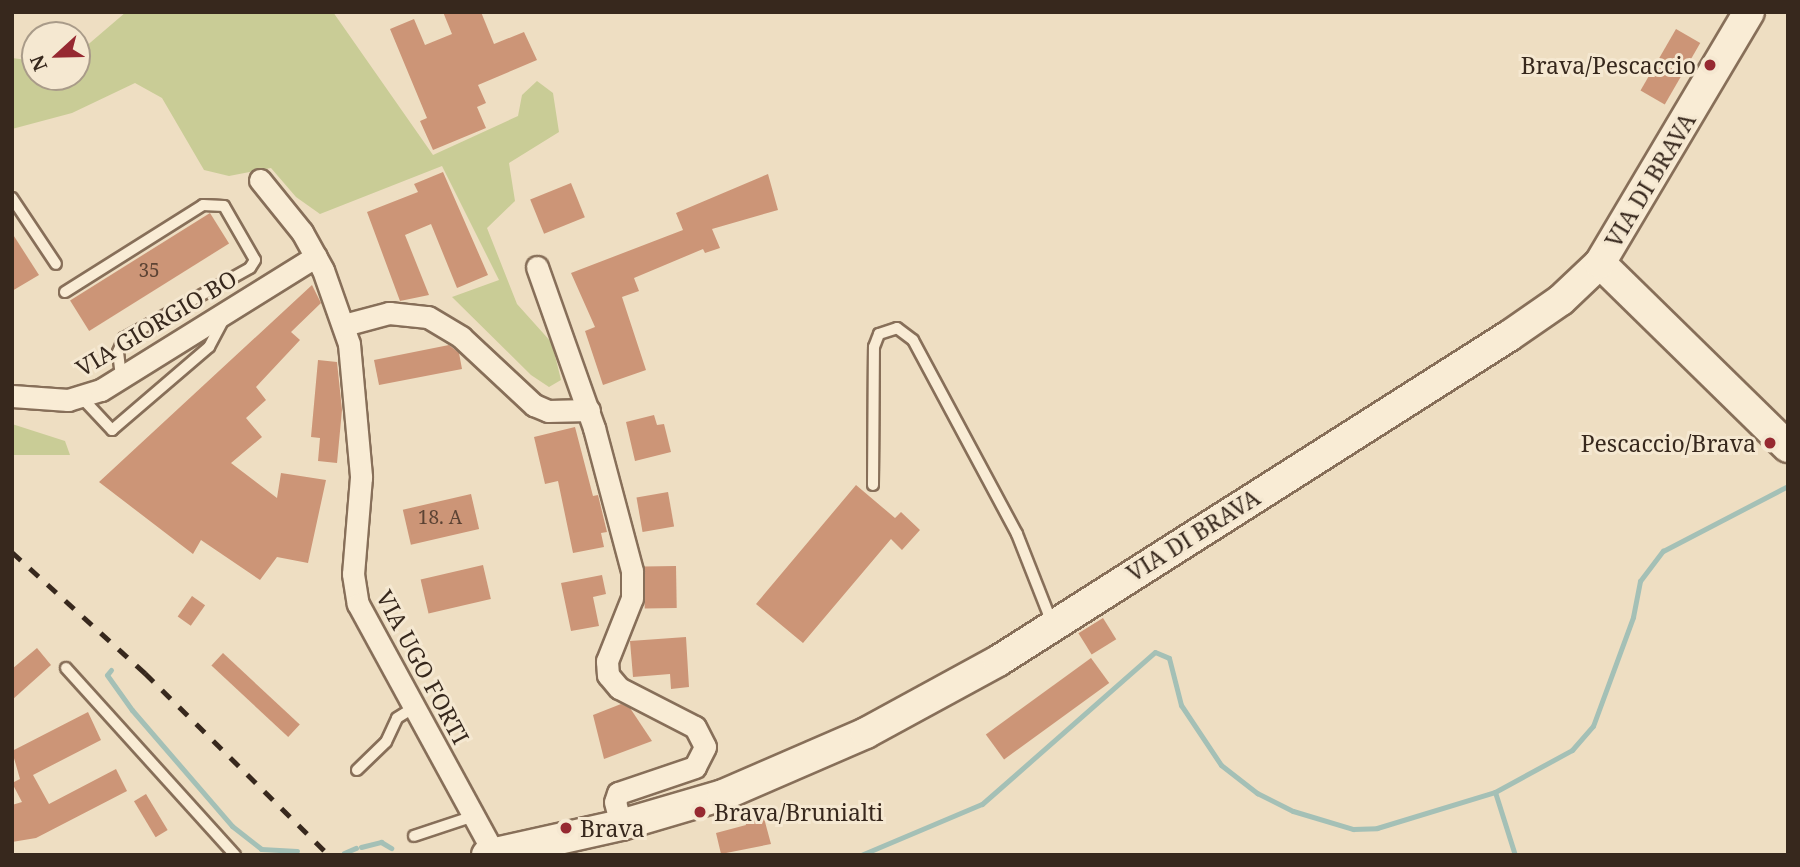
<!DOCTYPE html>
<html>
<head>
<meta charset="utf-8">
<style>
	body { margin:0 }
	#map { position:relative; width:1800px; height:867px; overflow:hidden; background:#eedec2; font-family:"Noto Serif",serif }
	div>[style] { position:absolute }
	.green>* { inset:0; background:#c9cc96 }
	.stream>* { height:5px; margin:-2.5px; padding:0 2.5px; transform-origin:2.5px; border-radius:2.5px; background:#a4c0b6 }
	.building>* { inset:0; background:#cc9577; transform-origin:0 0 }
	.roads { filter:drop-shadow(2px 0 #876f59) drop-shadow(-2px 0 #876f59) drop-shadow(0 2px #876f59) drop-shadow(0 -2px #876f59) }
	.lane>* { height:10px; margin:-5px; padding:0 5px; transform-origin:5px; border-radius:5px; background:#f9ecd5 }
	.street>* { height:21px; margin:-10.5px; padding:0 10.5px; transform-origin:10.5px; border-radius:10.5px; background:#f9ecd5 }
	.secondary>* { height:30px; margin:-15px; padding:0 15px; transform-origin:15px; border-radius:15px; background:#f9ecd5 }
	.rail>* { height:5px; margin-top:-2.5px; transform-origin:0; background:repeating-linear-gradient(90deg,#37281d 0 12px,transparent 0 24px) }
	.dots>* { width:19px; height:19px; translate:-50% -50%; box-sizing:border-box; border:4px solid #f5e8d1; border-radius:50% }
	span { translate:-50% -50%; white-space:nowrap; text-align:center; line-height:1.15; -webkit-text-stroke:6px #f5e8d1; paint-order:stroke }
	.number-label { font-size:19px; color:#5c4334 }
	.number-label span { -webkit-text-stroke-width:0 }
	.poi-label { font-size:23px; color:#37281d }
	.right { translate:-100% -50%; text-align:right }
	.left { translate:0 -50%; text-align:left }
	.street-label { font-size:23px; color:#37281d }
	.frame { position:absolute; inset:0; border:14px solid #37281d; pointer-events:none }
	.north { position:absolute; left:21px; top:21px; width:70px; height:70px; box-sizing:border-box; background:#f5e8d1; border:2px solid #a99b89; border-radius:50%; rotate:248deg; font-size:19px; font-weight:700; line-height:28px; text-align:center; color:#37281d }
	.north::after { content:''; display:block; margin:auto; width:24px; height:32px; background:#962931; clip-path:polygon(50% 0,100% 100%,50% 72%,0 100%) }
</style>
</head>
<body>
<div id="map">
	<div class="green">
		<i style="clip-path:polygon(126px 12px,333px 12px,433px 155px,518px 116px,522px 95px,537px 81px,553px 93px,559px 132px,509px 163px,515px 201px,487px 228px,517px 304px,552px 343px,561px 380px,549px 387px,531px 375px,452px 297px,499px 280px,442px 166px,320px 214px,296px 197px,271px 168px,229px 176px,204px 170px,162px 98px,135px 83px,72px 113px,12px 129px,12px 58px,35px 61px,35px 77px,77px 77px,77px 54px)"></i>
		<i style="clip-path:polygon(12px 424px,65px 441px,70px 455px,12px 455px)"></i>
	</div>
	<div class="stream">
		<i style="left:111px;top:670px;width:6px;rotate:129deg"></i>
		<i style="left:107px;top:675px;width:43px;rotate:54.5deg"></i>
		<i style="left:132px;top:710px;width:153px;rotate:49.2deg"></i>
		<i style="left:232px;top:826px;width:37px;rotate:38deg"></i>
		<i style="left:261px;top:849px;width:36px;rotate:3deg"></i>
		<i style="left:1495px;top:792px;width:66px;rotate:72.4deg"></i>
		<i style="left:361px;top:847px;width:21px;rotate:-14deg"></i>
		<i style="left:381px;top:842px;width:12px;rotate:31deg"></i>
		<i style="left:344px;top:853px;width:13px;rotate:-23deg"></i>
		<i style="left:861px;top:855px;width:131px;rotate:-22.9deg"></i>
		<i style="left:982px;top:804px;width:230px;rotate:-41.3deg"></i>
		<i style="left:1155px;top:652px;width:15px;rotate:23deg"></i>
		<i style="left:1169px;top:658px;width:49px;rotate:75.7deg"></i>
		<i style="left:1181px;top:705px;width:72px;rotate:56.3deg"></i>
		<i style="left:1221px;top:765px;width:46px;rotate:37.9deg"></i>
		<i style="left:1257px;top:793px;width:40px;rotate:26.6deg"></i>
		<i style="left:1293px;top:811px;width:63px;rotate:16.7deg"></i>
		<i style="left:1353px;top:829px;width:24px;rotate:-2deg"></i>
		<i style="left:1377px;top:828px;width:123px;rotate:-17deg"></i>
		<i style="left:1495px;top:792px;width:88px;rotate:-28.6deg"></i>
		<i style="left:1572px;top:750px;width:32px;rotate:-49deg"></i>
		<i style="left:1593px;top:726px;width:116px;rotate:-69.8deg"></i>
		<i style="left:1633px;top:617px;width:37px;rotate:-79deg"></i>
		<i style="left:1640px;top:581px;width:38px;rotate:-53deg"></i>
		<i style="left:1663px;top:551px;width:141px;rotate:-27.5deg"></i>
	</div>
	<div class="building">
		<i style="clip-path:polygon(443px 12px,481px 12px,494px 44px,524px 32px,537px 60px,478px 85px,486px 103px,477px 107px,486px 128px,433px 150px,420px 121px,427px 118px,390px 29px,414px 19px,425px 45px,452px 34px)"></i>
		<i style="left:1676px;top:29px;width:28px;height:71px;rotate:30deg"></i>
		<i style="clip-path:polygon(443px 172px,488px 275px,457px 288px,431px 224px,405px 235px,429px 295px,400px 301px,367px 212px,418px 192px,414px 184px)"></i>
		<i style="clip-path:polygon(768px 174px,778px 210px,712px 229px,720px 248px,705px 253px,703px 249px,634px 278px,639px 291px,622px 297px,646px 370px,603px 385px,585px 331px,595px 327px,571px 273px,683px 230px,676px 213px)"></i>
		<i style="left:571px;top:183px;width:37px;height:44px;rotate:68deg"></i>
		<i style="left:210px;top:213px;width:36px;height:165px;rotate:58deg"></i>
		<i style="clip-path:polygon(12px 233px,39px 275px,12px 291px)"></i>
		<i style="clip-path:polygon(312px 285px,321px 303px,291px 332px,300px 340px,256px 387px,266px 400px,246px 418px,262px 437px,231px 463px,277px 498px,281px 473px,326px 480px,308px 563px,277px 557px,260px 580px,201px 540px,193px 554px,99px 482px)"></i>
		<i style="clip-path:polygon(449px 345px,459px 353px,462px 369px,379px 385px,374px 360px)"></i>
		<i style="clip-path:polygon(318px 360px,337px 362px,342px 410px,337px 463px,318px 461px,320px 438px,311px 437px)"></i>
		<i style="clip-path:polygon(654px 415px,657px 425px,664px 424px,671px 452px,635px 461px,626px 422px)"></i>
		<i style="clip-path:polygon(575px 427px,593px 496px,598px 495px,607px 532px,601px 533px,604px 547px,573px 553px,558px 481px,545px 484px,534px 437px)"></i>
		<i style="clip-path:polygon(856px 485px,895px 518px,901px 512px,920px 530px,902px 550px,891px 539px,803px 643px,756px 604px)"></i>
		<i style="left:668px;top:492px;width:35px;height:32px;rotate:80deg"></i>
		<i style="left:471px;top:494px;width:36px;height:70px;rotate:77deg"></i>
		<i style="left:483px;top:565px;width:35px;height:64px;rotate:77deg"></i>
		<i style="left:676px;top:566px;width:42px;height:32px;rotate:89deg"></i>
		<i style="clip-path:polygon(602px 575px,606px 594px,593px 597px,599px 626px,571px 631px,561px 583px)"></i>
		<i style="left:192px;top:596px;width:16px;height:25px;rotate:35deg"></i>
		<i style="left:1103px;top:618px;width:25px;height:29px;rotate:58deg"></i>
		<i style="clip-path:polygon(686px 637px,689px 687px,671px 689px,670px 674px,633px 677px,630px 641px)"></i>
		<i style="clip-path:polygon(37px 648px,51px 665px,12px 700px,12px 669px)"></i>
		<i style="left:223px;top:653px;width:105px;height:17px;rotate:43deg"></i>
		<i style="left:1091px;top:658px;width:31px;height:130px;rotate:54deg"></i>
		<i style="clip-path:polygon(621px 704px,630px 708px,652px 741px,604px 759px,593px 715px)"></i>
		<i style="clip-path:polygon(88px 712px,101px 740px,33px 775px,49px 804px,116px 769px,127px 791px,36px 838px,12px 842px,12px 805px,22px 802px,12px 783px,20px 779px,12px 751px)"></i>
		<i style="left:146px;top:794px;width:42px;height:14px;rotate:59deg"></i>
		<i style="clip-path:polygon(761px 807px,771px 844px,721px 854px,716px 833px,746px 825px,743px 813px)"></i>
	</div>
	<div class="roads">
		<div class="lane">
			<i style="left:12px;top:198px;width:79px;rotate:56.3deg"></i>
			<i style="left:65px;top:292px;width:163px;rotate:-32.2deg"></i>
			<i style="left:203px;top:205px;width:21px;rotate:3deg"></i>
			<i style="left:224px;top:206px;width:62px;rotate:60.1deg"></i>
			<i style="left:255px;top:260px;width:9px;rotate:122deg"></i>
			<i style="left:250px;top:268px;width:144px;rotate:150.9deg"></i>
			<i style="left:124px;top:338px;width:15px;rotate:113deg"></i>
			<i style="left:118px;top:352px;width:26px;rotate:83deg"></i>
			<i style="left:82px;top:398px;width:44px;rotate:46.8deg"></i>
			<i style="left:112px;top:430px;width:128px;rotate:-40.6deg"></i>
			<i style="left:209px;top:347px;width:32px;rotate:-62deg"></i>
			<i style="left:873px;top:485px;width:138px;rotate:-89.6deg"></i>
			<i style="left:874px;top:347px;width:14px;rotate:-69deg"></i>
			<i style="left:879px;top:334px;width:19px;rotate:-18deg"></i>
			<i style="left:897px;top:328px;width:20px;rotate:37deg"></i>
			<i style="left:913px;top:340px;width:220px;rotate:61.8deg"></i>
			<i style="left:1017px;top:534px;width:96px;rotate:68.5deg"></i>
			<i style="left:66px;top:668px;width:252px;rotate:47.9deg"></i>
			<i style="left:357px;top:770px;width:40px;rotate:-44deg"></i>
			<i style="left:386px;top:742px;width:26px;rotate:-65deg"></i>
			<i style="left:397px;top:718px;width:19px;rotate:-32deg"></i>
			<i style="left:414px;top:836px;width:63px;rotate:-18.4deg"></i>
		</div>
		<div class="street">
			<i style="left:260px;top:180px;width:67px;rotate:51.1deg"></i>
			<i style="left:302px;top:232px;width:43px;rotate:61.1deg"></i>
			<i style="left:323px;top:270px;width:78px;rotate:70.6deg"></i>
			<i style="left:349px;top:344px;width:134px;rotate:84.8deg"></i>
			<i style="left:361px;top:477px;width:97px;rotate:94.7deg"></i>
			<i style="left:353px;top:574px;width:30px;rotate:81deg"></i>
			<i style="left:358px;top:604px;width:284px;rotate:61.4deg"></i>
			<i style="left:537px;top:267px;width:171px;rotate:70.5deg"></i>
			<i style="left:594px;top:428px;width:148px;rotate:75.1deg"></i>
			<i style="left:632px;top:571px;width:27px;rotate:90deg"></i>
			<i style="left:632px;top:598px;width:68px;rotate:111.6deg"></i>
			<i style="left:607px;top:661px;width:14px;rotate:86deg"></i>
			<i style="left:608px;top:675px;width:17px;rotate:50deg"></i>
			<i style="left:619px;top:688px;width:85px;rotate:27.2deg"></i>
			<i style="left:695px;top:727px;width:22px;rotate:63deg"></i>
			<i style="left:705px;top:747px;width:22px;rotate:117deg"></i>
			<i style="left:695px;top:767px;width:81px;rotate:161.3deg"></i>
			<i style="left:618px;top:793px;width:9px;rotate:108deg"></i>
			<i style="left:615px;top:802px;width:24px;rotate:75deg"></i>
			<i style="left:344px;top:325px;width:47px;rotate:-14.9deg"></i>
			<i style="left:389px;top:313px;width:39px;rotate:6deg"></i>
			<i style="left:428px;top:317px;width:39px;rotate:31deg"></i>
			<i style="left:461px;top:337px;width:100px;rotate:43deg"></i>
			<i style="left:534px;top:405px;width:15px;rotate:23deg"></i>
			<i style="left:548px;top:411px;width:41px;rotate:-1.4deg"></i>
			<i style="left:12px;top:396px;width:56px;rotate:4.1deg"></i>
			<i style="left:68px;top:400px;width:34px;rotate:-17deg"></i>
			<i style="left:101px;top:390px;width:253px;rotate:-31.9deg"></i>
		</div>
		<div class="secondary">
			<i style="left:1600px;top:263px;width:263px;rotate:44.4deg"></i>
			<i style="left:487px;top:855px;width:137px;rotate:-12.6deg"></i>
			<i style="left:621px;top:825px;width:106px;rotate:-16.4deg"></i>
			<i style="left:723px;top:795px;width:156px;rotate:-23.4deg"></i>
			<i style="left:866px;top:733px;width:150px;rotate:-28.6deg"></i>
			<i style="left:998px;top:661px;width:606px;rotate:-32.46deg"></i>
			<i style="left:1509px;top:336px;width:63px;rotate:-34.7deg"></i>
			<i style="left:1561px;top:300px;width:54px;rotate:-43.5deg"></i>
			<i style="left:1600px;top:263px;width:292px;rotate:-59.3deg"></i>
		</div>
	</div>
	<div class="rail">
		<i style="left:12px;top:552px;width:180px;rotate:42.3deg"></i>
		<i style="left:145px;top:673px;width:259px;rotate:44.7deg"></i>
	</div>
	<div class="dots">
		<i style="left:1710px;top:65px;background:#962931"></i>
		<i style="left:1770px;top:443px;background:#962931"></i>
		<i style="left:700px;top:812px;background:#962931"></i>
		<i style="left:566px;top:828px;background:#962931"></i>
	</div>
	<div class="number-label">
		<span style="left:149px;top:271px">35</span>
		<span style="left:440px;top:518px">18. A</span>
	</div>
	<div class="poi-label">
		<span class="right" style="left:1696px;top:65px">Brava/Pescaccio</span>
		<span class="right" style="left:1756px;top:443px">Pescaccio/Brava</span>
		<span class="left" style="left:714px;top:812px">Brava/Brunialti</span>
		<span class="left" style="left:580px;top:828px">Brava</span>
	</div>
	<div class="street-label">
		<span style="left:1650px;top:180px;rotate:-59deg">VIA DI BRAVA</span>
		<span style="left:156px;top:323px;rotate:-31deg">VIA GIORGIO BO</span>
		<span style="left:1193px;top:535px;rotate:-32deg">VIA DI BRAVA</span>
		<span style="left:423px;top:667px;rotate:62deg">VIA UGO FORTI</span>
	</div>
	<div class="frame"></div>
	<div class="north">N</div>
</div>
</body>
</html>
